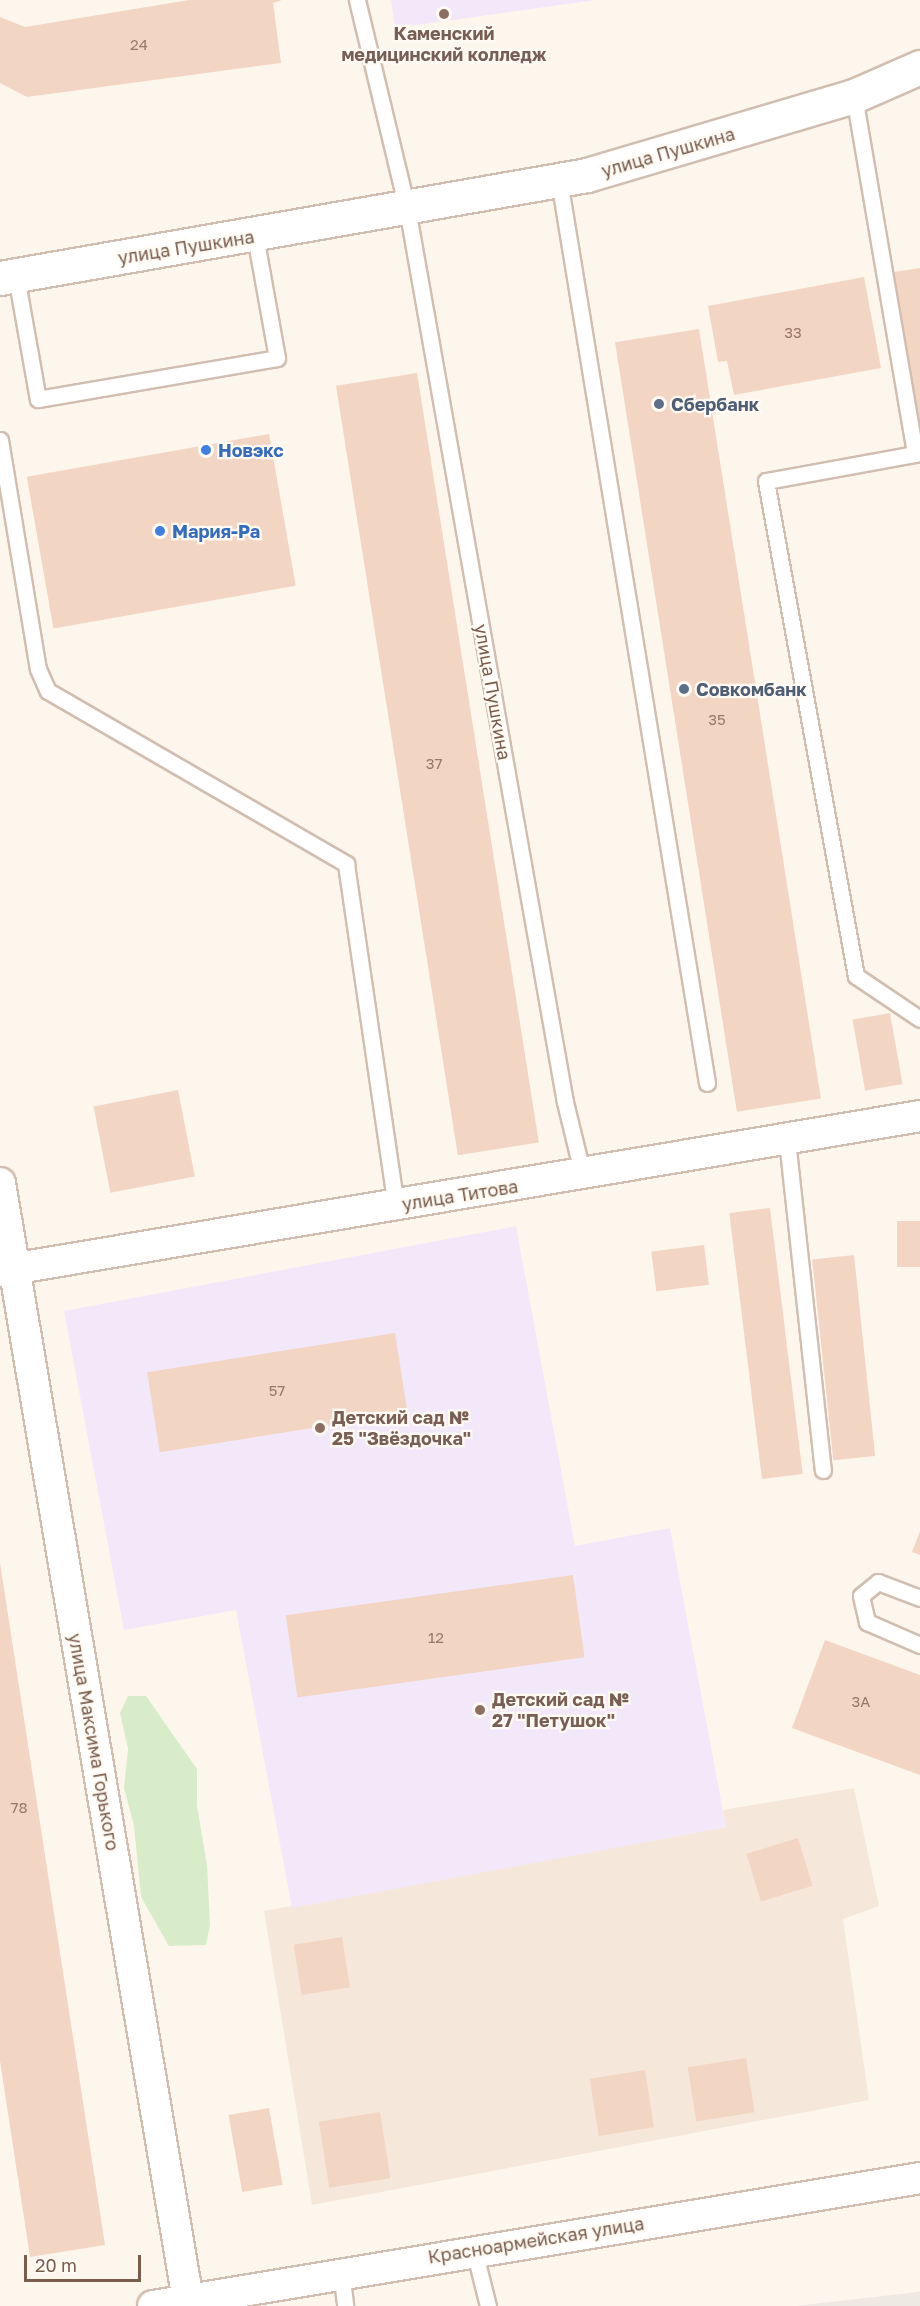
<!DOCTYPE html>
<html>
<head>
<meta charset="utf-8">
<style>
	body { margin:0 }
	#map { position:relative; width:920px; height:2306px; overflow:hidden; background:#fdf6ec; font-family:"Golos Text",sans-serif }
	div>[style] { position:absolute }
	.residential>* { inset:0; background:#f5e8da }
	.industrial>* { inset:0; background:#efe9e4 }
	.education>* { inset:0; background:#f3e8fa }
	.green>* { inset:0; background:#d8ecc9 }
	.building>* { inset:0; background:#f3d5c3; transform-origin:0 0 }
	.roads { filter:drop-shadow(2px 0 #d1beb0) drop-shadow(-2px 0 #d1beb0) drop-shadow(0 2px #d1beb0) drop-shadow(0 -2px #d1beb0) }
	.service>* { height:15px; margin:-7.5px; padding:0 7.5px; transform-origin:7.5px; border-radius:7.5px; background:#fff }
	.minor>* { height:30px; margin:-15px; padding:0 15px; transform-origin:15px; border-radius:15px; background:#fff }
	.tertiary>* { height:33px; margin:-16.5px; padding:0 16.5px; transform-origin:16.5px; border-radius:16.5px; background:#fff }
	.dots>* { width:16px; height:16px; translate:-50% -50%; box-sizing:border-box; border:3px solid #fffaf3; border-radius:50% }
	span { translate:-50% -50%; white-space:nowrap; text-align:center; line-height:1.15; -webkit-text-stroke:4.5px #fffaf3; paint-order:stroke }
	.number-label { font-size:15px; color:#987a6a }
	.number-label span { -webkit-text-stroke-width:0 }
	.education-label { font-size:18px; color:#785e54; font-weight:700 }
	.left { translate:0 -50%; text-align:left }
	.street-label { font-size:18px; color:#7a5c4d }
	.service-label { font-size:18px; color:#4e5e75; font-weight:700 }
	.shop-label { font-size:18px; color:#366cbe; font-weight:700 }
	.scale { position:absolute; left:24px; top:2255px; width:117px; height:27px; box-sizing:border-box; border:3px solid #7a5c4d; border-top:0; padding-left:8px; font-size:18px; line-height:21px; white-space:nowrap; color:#7a5c4d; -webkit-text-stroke:4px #fffaf3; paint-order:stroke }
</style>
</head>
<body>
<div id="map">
	<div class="residential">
		<i style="clip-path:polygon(854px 1788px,879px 1906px,843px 1919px,869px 2100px,312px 2205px,264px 1911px,726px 1827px,723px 1810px)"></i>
	</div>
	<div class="industrial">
		<i style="clip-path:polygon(920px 2291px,920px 2306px,795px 2306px,918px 2292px)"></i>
	</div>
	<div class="education">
		<i style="clip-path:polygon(391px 0,596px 0,395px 28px)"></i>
		<i style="clip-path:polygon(516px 1226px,575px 1546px,670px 1528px,726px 1827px,292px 1908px,236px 1610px,124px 1630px,64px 1311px)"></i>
	</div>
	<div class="green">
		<i style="clip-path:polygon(128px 1696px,146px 1696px,197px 1769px,197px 1806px,207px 1865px,210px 1925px,206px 1945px,169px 1946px,141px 1897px,134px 1826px,124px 1788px,128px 1749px,120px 1713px)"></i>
	</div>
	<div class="building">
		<i style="clip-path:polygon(189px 0,282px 0,273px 3px,281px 63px,27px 97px,0 83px,0 17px,25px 27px)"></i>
		<i style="clip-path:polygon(920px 268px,920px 427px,919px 427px,894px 272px)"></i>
		<i style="clip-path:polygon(864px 277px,881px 368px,734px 395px,727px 361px,718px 362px,708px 306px)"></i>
		<i style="left:699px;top:329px;width:779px;height:85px;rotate:81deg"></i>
		<i style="left:417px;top:373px;width:779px;height:82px;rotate:81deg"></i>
		<i style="left:269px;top:434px;width:154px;height:246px;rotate:80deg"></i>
		<i style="left:890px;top:1013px;width:72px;height:38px;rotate:80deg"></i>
		<i style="left:178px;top:1090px;width:88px;height:86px;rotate:79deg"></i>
		<i style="left:770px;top:1208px;width:268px;height:41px;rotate:83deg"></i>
		<i style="left:920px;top:1221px;width:46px;height:23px;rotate:90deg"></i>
		<i style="left:704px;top:1245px;width:40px;height:53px;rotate:83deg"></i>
		<i style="left:854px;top:1255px;width:202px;height:42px;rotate:84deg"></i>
		<i style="left:395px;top:1333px;width:81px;height:251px;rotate:81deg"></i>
		<i style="clip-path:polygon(920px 1531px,920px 1555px,912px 1552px)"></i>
		<i style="clip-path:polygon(0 1563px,105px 2245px,30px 2257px,0 2061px)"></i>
		<i style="left:573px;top:1575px;width:83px;height:290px;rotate:82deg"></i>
		<i style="clip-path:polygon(825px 1640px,920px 1675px,920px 1775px,792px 1728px)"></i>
		<i style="left:798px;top:1838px;width:50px;height:54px;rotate:73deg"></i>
		<i style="left:342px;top:1937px;width:51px;height:49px;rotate:81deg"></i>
		<i style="left:746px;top:2058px;width:55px;height:59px;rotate:81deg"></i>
		<i style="left:645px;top:2070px;width:58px;height:56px;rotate:81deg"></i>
		<i style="left:269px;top:2108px;width:78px;height:41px;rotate:80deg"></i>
		<i style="left:380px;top:2112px;width:67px;height:62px;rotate:81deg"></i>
	</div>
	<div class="roads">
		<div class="service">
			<i style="left:357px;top:0;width:214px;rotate:76.5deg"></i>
			<i style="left:407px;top:208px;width:908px;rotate:79.98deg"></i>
			<i style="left:565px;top:1102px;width:76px;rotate:76.3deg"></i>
			<i style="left:854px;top:96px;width:363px;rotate:80.3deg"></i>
			<i style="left:915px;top:454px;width:151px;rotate:169.7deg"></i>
			<i style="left:766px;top:481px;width:503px;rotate:79.7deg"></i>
			<i style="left:856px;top:976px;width:77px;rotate:33.9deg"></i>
			<i style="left:559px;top:180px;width:915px;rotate:80.69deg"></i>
			<i style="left:16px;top:276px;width:125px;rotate:79.9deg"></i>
			<i style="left:38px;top:399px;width:242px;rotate:-9.7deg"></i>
			<i style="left:277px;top:358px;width:124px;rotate:-100.2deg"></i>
			<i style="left:0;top:440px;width:232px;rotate:80.6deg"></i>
			<i style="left:38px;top:669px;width:24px;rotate:66deg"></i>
			<i style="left:48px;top:691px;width:345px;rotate:30.1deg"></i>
			<i style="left:346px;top:864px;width:346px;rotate:81.7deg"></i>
			<i style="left:787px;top:1140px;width:332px;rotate:83.8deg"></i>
			<i style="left:920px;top:1598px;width:45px;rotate:-159.1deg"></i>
			<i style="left:878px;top:1582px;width:22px;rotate:141deg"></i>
			<i style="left:861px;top:1596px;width:27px;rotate:77deg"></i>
			<i style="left:867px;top:1622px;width:58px;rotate:23.5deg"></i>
			<i style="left:474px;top:2250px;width:58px;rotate:76deg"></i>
			<i style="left:341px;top:2271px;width:35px;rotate:83deg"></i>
		</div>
		<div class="minor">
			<i style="left:0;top:1183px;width:1134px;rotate:80.45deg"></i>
			<i style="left:0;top:1271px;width:933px;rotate:-9.56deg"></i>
			<i style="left:153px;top:2306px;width:778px;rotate:-9.47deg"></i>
		</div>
		<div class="tertiary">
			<i style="left:0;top:278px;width:596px;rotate:-9.95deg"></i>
			<i style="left:587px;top:175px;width:278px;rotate:-16.5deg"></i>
			<i style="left:854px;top:96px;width:72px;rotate:-23.7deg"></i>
		</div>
	</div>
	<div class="dots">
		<i style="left:444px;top:14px;background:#8d6e63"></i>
		<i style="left:659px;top:404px;background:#5c6f8a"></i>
		<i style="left:206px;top:450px;background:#3f7fe0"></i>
		<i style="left:160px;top:531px;background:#3f7fe0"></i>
		<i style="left:684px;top:689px;background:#5c6f8a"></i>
		<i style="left:320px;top:1428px;background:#8d6e63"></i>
		<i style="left:480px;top:1710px;background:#8d6e63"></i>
	</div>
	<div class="number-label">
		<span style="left:139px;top:45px">24</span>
		<span style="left:793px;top:333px">33</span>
		<span style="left:717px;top:720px">35</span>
		<span style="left:434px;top:764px">37</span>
		<span style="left:277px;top:1391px">57</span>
		<span style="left:436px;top:1638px">12</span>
		<span style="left:861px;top:1702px">3А</span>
		<span style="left:19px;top:1808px">78</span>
	</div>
	<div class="education-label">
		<span style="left:444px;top:44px">Каменский<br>медицинский колледж</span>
		<span class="left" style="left:332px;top:1428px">Детский сад №<br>25 "Звёздочка"</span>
		<span class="left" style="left:492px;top:1710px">Детский сад №<br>27 "Петушок"</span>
	</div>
	<div class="street-label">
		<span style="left:668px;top:152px;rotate:-16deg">улица Пушкина</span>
		<span style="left:186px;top:247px;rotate:-9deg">улица Пушкина</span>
		<span style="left:493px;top:692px;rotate:80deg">улица Пушкина</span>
		<span style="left:460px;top:1195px;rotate:-9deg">улица Титова</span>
		<span style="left:94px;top:1742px;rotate:80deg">улица Максима Горького</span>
		<span style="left:536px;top:2240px;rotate:-9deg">Красноармейская улица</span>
	</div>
	<div class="service-label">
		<span class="left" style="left:671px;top:404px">Сбербанк</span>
		<span class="left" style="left:696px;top:689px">Совкомбанк</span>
	</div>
	<div class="shop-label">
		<span class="left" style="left:218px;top:450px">Новэкс</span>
		<span class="left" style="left:172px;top:531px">Мария-Ра</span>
	</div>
	<div class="scale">20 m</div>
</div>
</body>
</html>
